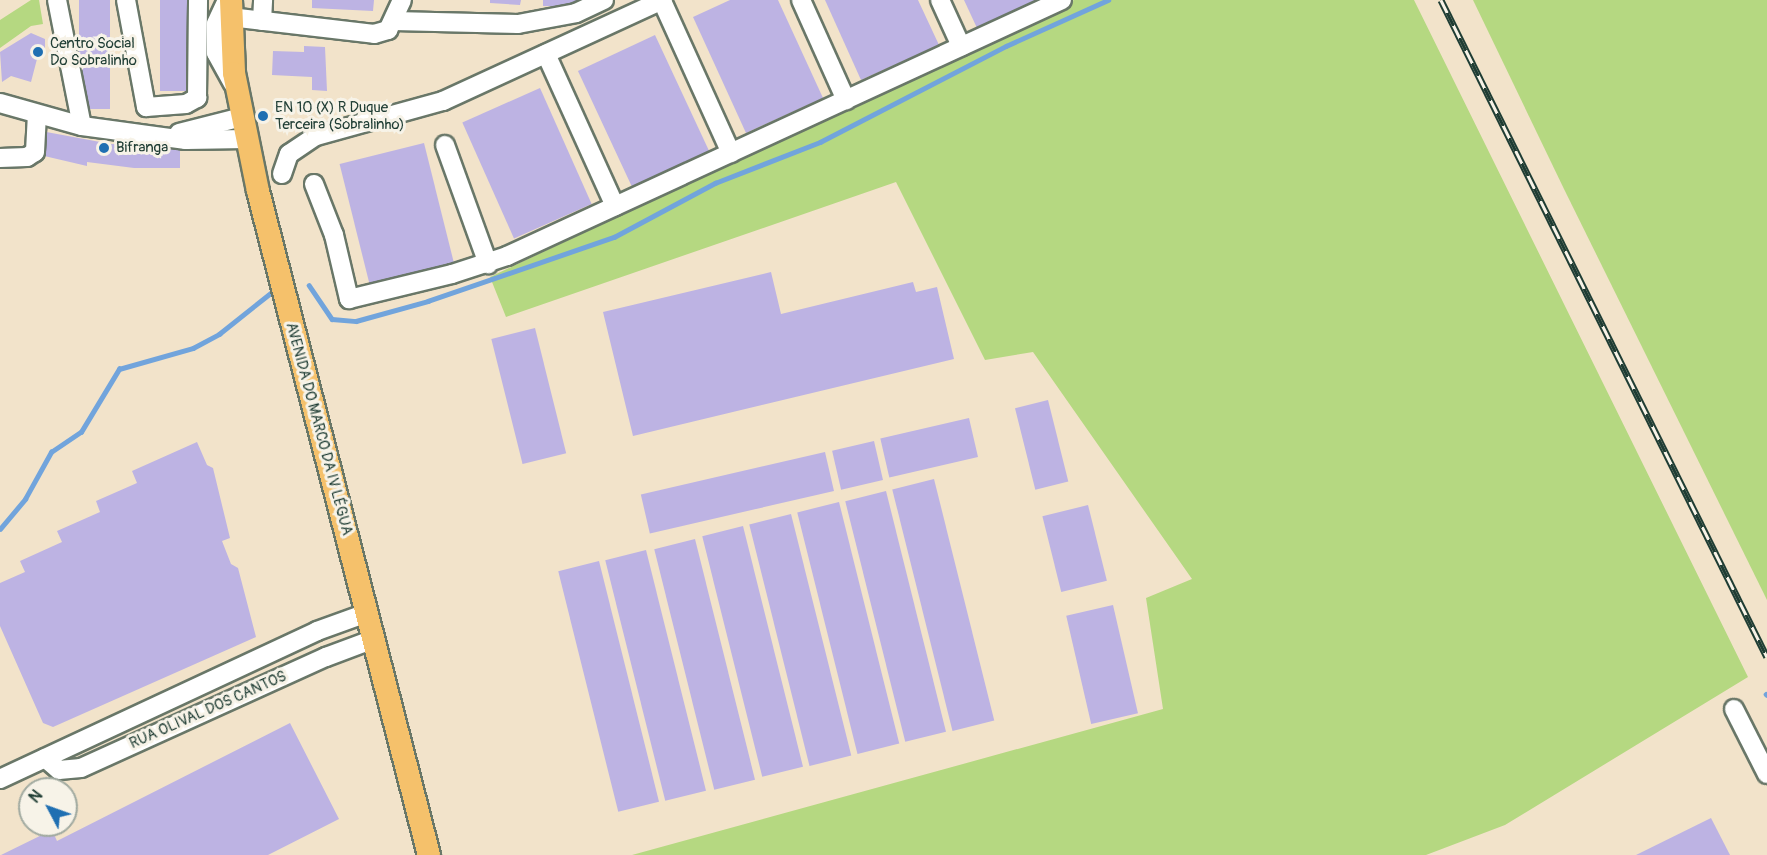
<!DOCTYPE html>
<html>
<head>
<meta charset="utf-8">
<style>
	body { margin:0 }
	#map { position:relative; width:1767px; height:855px; overflow:hidden; background:#f2e3ca; font-family:Pangolin,sans-serif }
	div>[style] { position:absolute }
	.green>* { inset:0; background:#b5d881 }
	.stream>* { height:4.5px; margin:-2.25px; padding:0 2.25px; transform-origin:2.25px; border-radius:2.25px; background:#71a4dc }
	.building>* { inset:0; background:#bdb3e3; transform-origin:0 0 }
	.roads { filter:drop-shadow(2px 0 #697768) drop-shadow(-2px 0 #697768) drop-shadow(0 2px #697768) drop-shadow(0 -2px #697768) }
	.minor>* { height:18px; margin:-9px; padding:0 9px; transform-origin:9px; border-radius:9px; background:#fff }
	.major>* { height:22px; margin:-11px; padding:0 11px; transform-origin:11px; border-radius:11px; background:#f5c16b }
	.rail>* { height:7px; margin-top:-3.5px; transform-origin:0; background:repeating-linear-gradient(90deg,#f7f3e8 0 14px,#1f3d34 0 28px); box-sizing:border-box; border-block:2px solid #1f3d34 }
	.dots>* { width:16px; height:16px; translate:-50% -50%; box-sizing:border-box; border:3px solid #f7f3e8; border-radius:50% }
	span { translate:-50% -50%; white-space:nowrap; text-align:center; line-height:1.15; -webkit-text-stroke:6px #f7f3e8; paint-order:stroke }
	.poi-label { font-size:15px; color:#1f3d34 }
	.left { translate:0 -50%; text-align:left }
	.street-label { font-size:15px; color:#1f3d34 }
	.north { position:absolute; left:18px; top:777px; width:60px; height:60px; box-sizing:border-box; background:#f7f3e8; border:2px solid #a1aaa0; border-radius:50%; rotate:311deg; font-size:16px; font-weight:700; line-height:24px; text-align:center; color:#1f3d34 }
	.north::after { content:''; display:block; margin:auto; width:21px; height:27px; background:#1f6fb2; clip-path:polygon(50% 0,100% 100%,50% 72%,0 100%) }
</style>
</head>
<body>
<div id="map">
	<div class="green">
		<i style="clip-path:polygon(31px 0,39px 0,43px 24px,31px 26px,0 48px,0 20px)"></i>
		<i style="clip-path:polygon(1074px 0,1414px 0,1748px 677px,1505px 825px,1426px 855px,632px 855px,1163px 709px,1146px 598px,1192px 579px,1033px 352px,985px 360px,896px 182px,506px 317px,490px 277px)"></i>
		<i style="clip-path:polygon(1473px 0,1767px 0,1767px 600px,1564px 189px)"></i>
	</div>
	<div class="stream">
		<i style="left:309px;top:285px;width:41px;rotate:55.9deg"></i>
		<i style="left:332px;top:319px;width:24px;rotate:5deg"></i>
		<i style="left:356px;top:321px;width:75px;rotate:-15.5deg"></i>
		<i style="left:428px;top:301px;width:197px;rotate:-19deg"></i>
		<i style="left:614px;top:237px;width:115px;rotate:-28.1deg"></i>
		<i style="left:715px;top:183px;width:113px;rotate:-21.3deg"></i>
		<i style="left:820px;top:142px;width:209px;rotate:-27.3deg"></i>
		<i style="left:1006px;top:46px;width:112px;rotate:-24.3deg"></i>
		<i style="left:0;top:529px;width:39px;rotate:-50deg"></i>
		<i style="left:25px;top:499px;width:54px;rotate:-61deg"></i>
		<i style="left:51px;top:452px;width:36px;rotate:-34deg"></i>
		<i style="left:81px;top:432px;width:74px;rotate:-58.9deg"></i>
		<i style="left:119px;top:369px;width:77px;rotate:-15.8deg"></i>
		<i style="left:193px;top:348px;width:30px;rotate:-28deg"></i>
		<i style="left:219px;top:334px;width:69px;rotate:-38.5deg"></i>
		<i style="left:1766px;top:694px;width:1px;rotate:45deg"></i>
	</div>
	<div class="building">
		<i style="left:79px;top:0;width:31px;height:109px"></i>
		<i style="left:160px;top:0;width:33px;height:91px"></i>
		<i style="clip-path:polygon(312px 0,374px 0,373px 11px,312px 8px)"></i>
		<i style="clip-path:polygon(490px 0,521px 0,520px 5px,490px 3px)"></i>
		<i style="clip-path:polygon(543px 0,588px 0,574px 7px,543px 6px)"></i>
		<i style="clip-path:polygon(730px 0,778px 0,823px 98px,746px 133px,693px 17px)"></i>
		<i style="clip-path:polygon(825px 0,918px 0,939px 45px,861px 80px)"></i>
		<i style="clip-path:polygon(964px 0,1037px 0,977px 28px)"></i>
		<i style="clip-path:polygon(31px 33px,45px 39px,45px 54px,37px 59px,31px 82px,11px 76px,2px 82px,0 52px)"></i>
		<i style="left:655px;top:35px;width:128px;height:85px;rotate:65deg"></i>
		<i style="clip-path:polygon(304px 46px,325px 47px,327px 91px,312px 90px,312px 77px,272px 75px,273px 51px,304px 52px)"></i>
		<i style="left:540px;top:88px;width:127px;height:85px;rotate:66deg"></i>
		<i style="clip-path:polygon(41px 131px,111px 144px,180px 146px,180px 168px,134px 168px,87px 162px,87px 166px,40px 155px)"></i>
		<i style="left:424px;top:143px;width:124px;height:87px;rotate:76deg"></i>
		<i style="clip-path:polygon(771px 272px,781px 314px,913px 282px,916px 292px,937px 287px,954px 359px,633px 436px,603px 312px)"></i>
		<i style="left:535px;top:328px;width:129px;height:45px;rotate:76deg"></i>
		<i style="left:1048px;top:400px;width:84px;height:34px;rotate:76deg"></i>
		<i style="left:969px;top:418px;width:40px;height:91px;rotate:77deg"></i>
		<i style="left:874px;top:441px;width:40px;height:43px;rotate:77deg"></i>
		<i style="clip-path:polygon(197px 442px,207px 465px,213px 468px,230px 538px,222px 541px,231px 564px,238px 568px,256px 637px,53px 727px,43px 723px,0 626px,0 583px,25px 572px,20px 561px,62px 542px,57px 531px,100px 512px,96px 501px,137px 483px,132px 471px)"></i>
		<i style="left:825px;top:452px;width:40px;height:189px;rotate:77deg"></i>
		<i style="left:934px;top:479px;width:249px;height:43px;rotate:76deg"></i>
		<i style="left:886px;top:491px;width:248px;height:42px;rotate:76deg"></i>
		<i style="left:839px;top:502px;width:249px;height:43px;rotate:76deg"></i>
		<i style="left:1088px;top:505px;width:78px;height:47px;rotate:76deg"></i>
		<i style="left:791px;top:514px;width:249px;height:43px;rotate:76deg"></i>
		<i style="left:743px;top:526px;width:248px;height:42px;rotate:76deg"></i>
		<i style="left:695px;top:539px;width:248px;height:42px;rotate:76deg"></i>
		<i style="left:646px;top:550px;width:248px;height:42px;rotate:76deg"></i>
		<i style="left:599px;top:561px;width:248px;height:42px;rotate:76deg"></i>
		<i style="left:1113px;top:605px;width:111px;height:48px;rotate:77deg"></i>
		<i style="clip-path:polygon(290px 723px,339px 819px,268px 855px,1px 855px,52px 830px,57px 841px)"></i>
		<i style="clip-path:polygon(1711px 818px,1730px 855px,1636px 855px)"></i>
	</div>
	<div class="roads">
		<div class="minor">
			<i style="left:57px;top:0;width:128px;rotate:78.8deg"></i>
			<i style="left:126px;top:0;width:109px;rotate:79.4deg"></i>
			<i style="left:146px;top:107px;width:40px;rotate:-4.3deg"></i>
			<i style="left:186px;top:104px;width:13px;rotate:-29deg"></i>
			<i style="left:197px;top:98px;width:98px;rotate:-89.4deg"></i>
			<i style="left:227px;top:0;width:26px;rotate:115deg"></i>
			<i style="left:216px;top:24px;width:29px;rotate:90deg"></i>
			<i style="left:216px;top:53px;width:35px;rotate:61deg"></i>
			<i style="left:801px;top:0;width:110px;rotate:65.8deg"></i>
			<i style="left:940px;top:0;width:51px;rotate:65.5deg"></i>
			<i style="left:662px;top:1px;width:167px;rotate:65.6deg"></i>
			<i style="left:230px;top:17px;width:145px;rotate:6.7deg"></i>
			<i style="left:374px;top:34px;width:15px;rotate:-16deg"></i>
			<i style="left:388px;top:30px;width:33px;rotate:-65deg"></i>
			<i style="left:262px;top:21px;width:21px;rotate:-87deg"></i>
			<i style="left:394px;top:21px;width:124px;rotate:1.4deg"></i>
			<i style="left:518px;top:24px;width:59px;rotate:-10.7deg"></i>
			<i style="left:576px;top:13px;width:31px;rotate:-25deg"></i>
			<i style="left:546px;top:54px;width:167px;rotate:65.6deg"></i>
			<i style="left:0;top:103px;width:85px;rotate:15.7deg"></i>
			<i style="left:82px;top:126px;width:105px;rotate:7.7deg"></i>
			<i style="left:186px;top:140px;width:60px;rotate:-1deg"></i>
			<i style="left:179px;top:133px;width:65px;rotate:-14.3deg"></i>
			<i style="left:445px;top:145px;width:127px;rotate:70.1deg"></i>
			<i style="left:0;top:158px;width:27px;rotate:-2deg"></i>
			<i style="left:27px;top:157px;width:9px;rotate:-32deg"></i>
			<i style="left:35px;top:152px;width:38px;rotate:-87deg"></i>
			<i style="left:282px;top:174px;width:21px;rotate:-71deg"></i>
			<i style="left:289px;top:154px;width:32px;rotate:-34deg"></i>
			<i style="left:316px;top:136px;width:132px;rotate:-15.4deg"></i>
			<i style="left:443px;top:101px;width:242px;rotate:-24.7deg"></i>
			<i style="left:314px;top:184px;width:55px;rotate:68.6deg"></i>
			<i style="left:334px;top:235px;width:66px;rotate:76.8deg"></i>
			<i style="left:349px;top:299px;width:106px;rotate:-13.6deg"></i>
			<i style="left:452px;top:274px;width:58px;rotate:-18.1deg"></i>
			<i style="left:507px;top:256px;width:611px;rotate:-24.76deg"></i>
			<i style="left:1734px;top:709px;width:73px;rotate:63.1deg"></i>
			<i style="left:45px;top:758px;width:18px;rotate:41deg"></i>
			<i style="left:59px;top:770px;width:22px;rotate:-5deg"></i>
			<i style="left:81px;top:768px;width:269px;rotate:-24.4deg"></i>
			<i style="left:326px;top:657px;width:51px;rotate:-20.6deg"></i>
			<i style="left:0;top:779px;width:350px;rotate:-25deg"></i>
			<i style="left:317px;top:631px;width:53px;rotate:-19.8deg"></i>
		</div>
		<div class="major">
			<i style="left:231px;top:0;width:73px;rotate:87.6deg"></i>
			<i style="left:234px;top:73px;width:120px;rotate:78.5deg"></i>
			<i style="left:258px;top:191px;width:686px;rotate:75.56deg"></i>
		</div>
	</div>
	<div class="rail">
		<i style="left:1441px;top:0;width:733px;rotate:63.61deg"></i>
	</div>
	<div class="dots">
		<i style="left:38px;top:52px;background:#1f6fb2"></i>
		<i style="left:263px;top:116px;background:#1f6fb2"></i>
		<i style="left:104px;top:148px;background:#1f6fb2"></i>
	</div>
	<div class="poi-label">
		<span class="left" style="left:50px;top:52px">Centro Social<br>Do Sobralinho</span>
		<span class="left" style="left:275px;top:116px">EN 10 (X) R Duque<br>Terceira (Sobralinho)</span>
		<span class="left" style="left:116px;top:148px">Bifranga</span>
	</div>
	<div class="street-label">
		<span style="left:319px;top:429px;rotate:75deg">AVENIDA DO MARCO DA IV LÉGUA</span>
		<span style="left:208px;top:710px;rotate:-24deg">RUA OLIVAL DOS CANTOS</span>
	</div>
	<div class="north">N</div>
</div>
</body>
</html>
